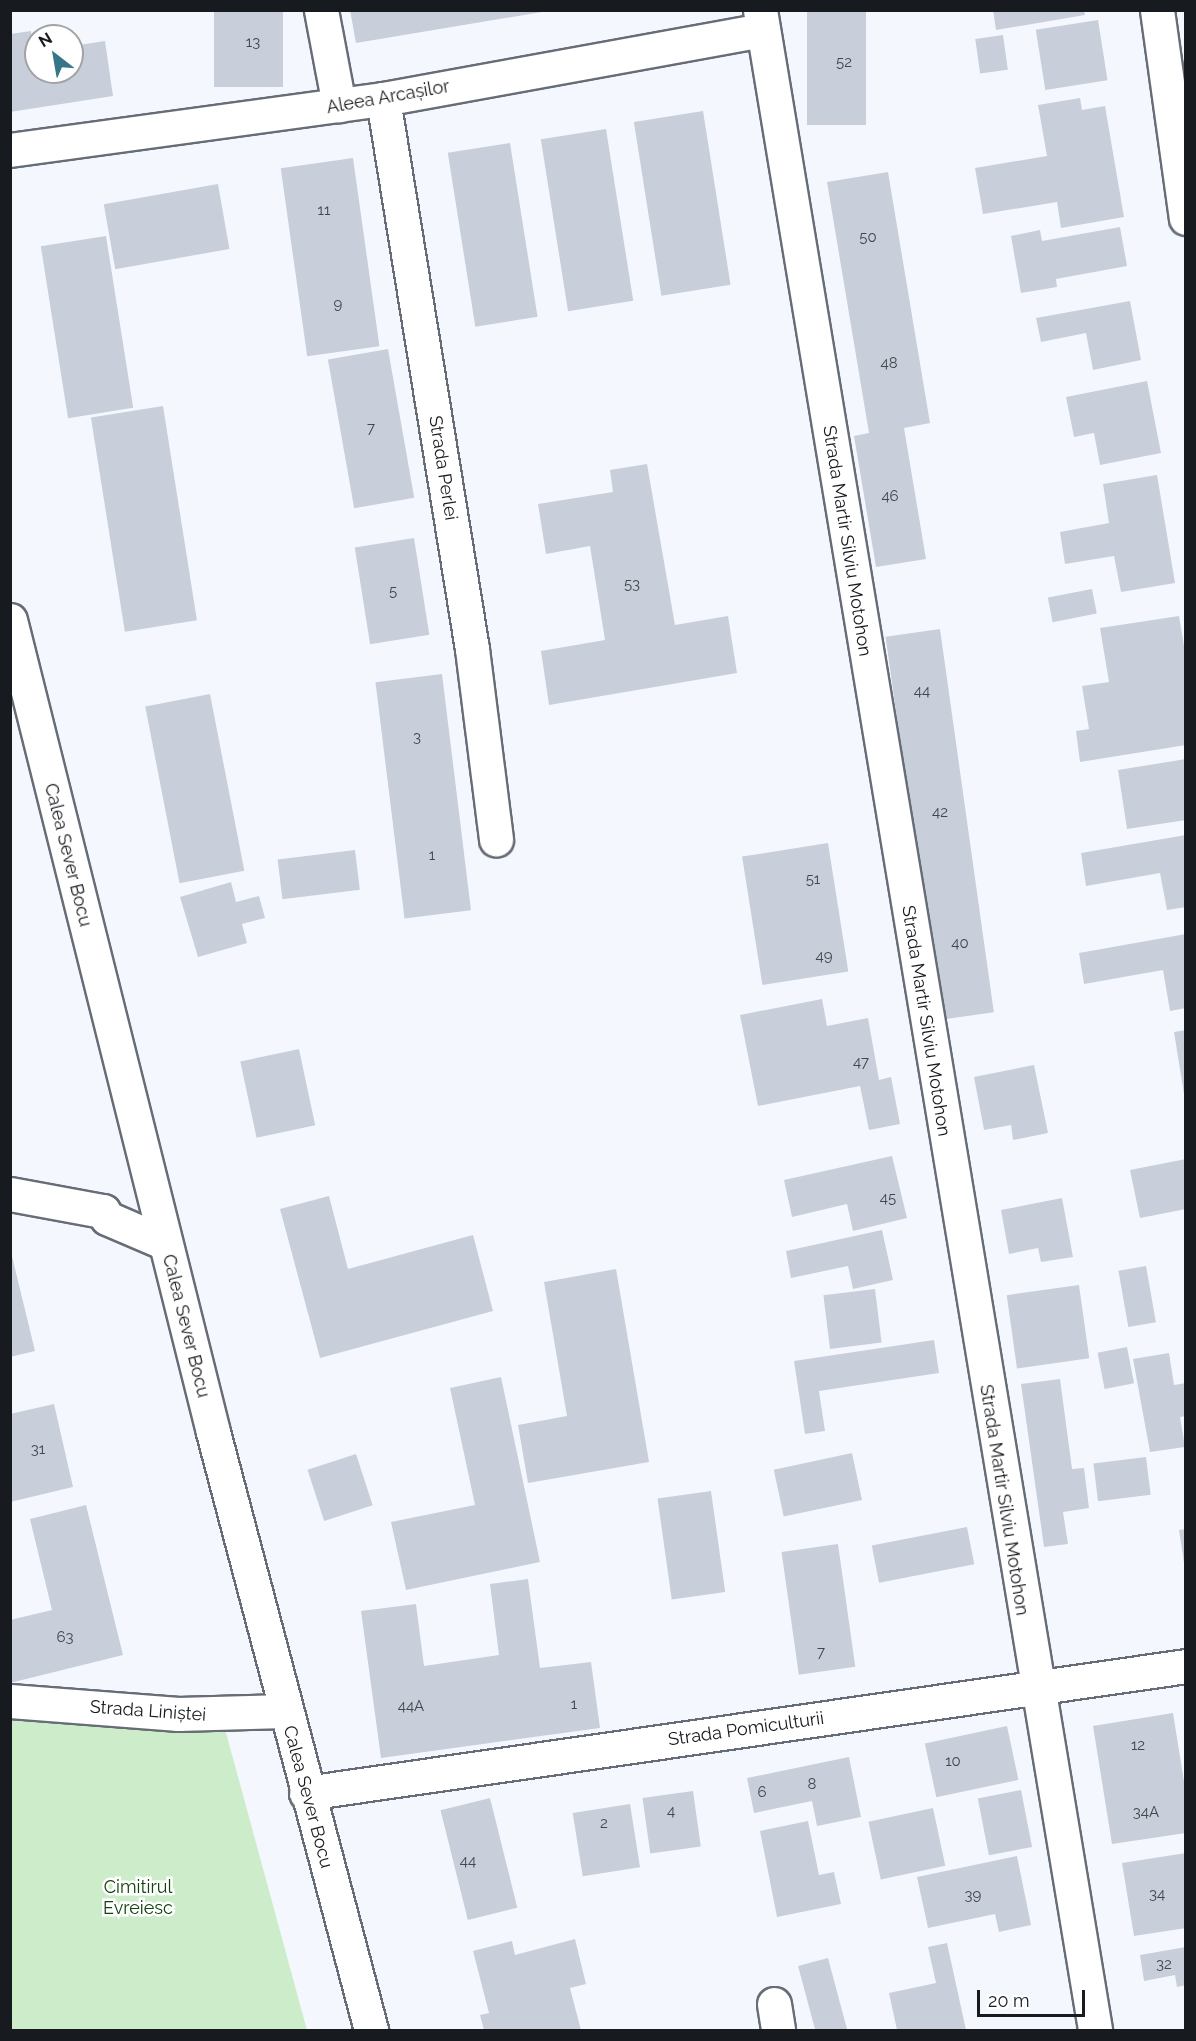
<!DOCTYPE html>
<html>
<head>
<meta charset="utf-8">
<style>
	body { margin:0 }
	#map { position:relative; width:1196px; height:2041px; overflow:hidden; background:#f4f8fe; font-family:Raleway,sans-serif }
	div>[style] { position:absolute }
	.green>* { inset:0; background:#cdecc9 }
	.building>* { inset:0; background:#c8cfda; transform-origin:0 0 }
	.roads { filter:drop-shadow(2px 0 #676d76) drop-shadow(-2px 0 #676d76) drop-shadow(0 2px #676d76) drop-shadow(0 -2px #676d76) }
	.street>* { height:33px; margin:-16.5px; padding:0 16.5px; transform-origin:16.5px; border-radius:16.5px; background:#fff }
	.primary>* { height:33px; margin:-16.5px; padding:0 16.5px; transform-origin:16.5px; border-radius:16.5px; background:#fff }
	span { translate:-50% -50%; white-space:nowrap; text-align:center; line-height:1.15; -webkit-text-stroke:5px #fff; paint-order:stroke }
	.number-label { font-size:15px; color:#43474d }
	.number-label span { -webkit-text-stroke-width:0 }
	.street-label { font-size:18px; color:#171a1e }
	.park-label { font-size:18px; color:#14420e }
	.frame { position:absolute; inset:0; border:12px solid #171a1e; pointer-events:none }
	.north { position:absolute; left:24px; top:24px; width:60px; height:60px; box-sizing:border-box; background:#fff; border:2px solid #a2a3a5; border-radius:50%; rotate:329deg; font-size:16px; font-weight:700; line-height:24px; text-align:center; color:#171a1e }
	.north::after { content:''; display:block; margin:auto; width:21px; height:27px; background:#37758a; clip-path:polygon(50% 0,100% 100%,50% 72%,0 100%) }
	.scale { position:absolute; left:977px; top:1990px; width:108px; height:27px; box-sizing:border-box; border:3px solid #171a1e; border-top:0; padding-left:8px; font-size:18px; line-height:21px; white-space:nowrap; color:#171a1e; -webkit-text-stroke:4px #fff; paint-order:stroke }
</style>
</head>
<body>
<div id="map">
	<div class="green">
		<i style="clip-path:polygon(10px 1712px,225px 1729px,307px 2030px,11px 2030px)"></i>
	</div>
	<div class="building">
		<i style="left:214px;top:10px;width:69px;height:77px"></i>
		<i style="clip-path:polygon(350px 10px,542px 10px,542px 12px,356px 43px)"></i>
		<i style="left:807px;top:10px;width:59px;height:115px"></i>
		<i style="clip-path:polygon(993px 10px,1084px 10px,1085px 15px,996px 30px)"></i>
		<i style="left:1098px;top:20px;width:61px;height:63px;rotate:81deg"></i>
		<i style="clip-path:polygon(31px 31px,36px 72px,72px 72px,72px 46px,105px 41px,113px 96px,10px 112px,10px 34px)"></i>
		<i style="left:1003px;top:35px;width:35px;height:28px;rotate:82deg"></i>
		<i style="clip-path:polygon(1080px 98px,1082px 110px,1105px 106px,1124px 217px,1061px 228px,1057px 202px,983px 214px,975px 168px,1047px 156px,1038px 105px)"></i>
		<i style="left:703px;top:111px;width:176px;height:70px;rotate:81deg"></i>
		<i style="left:606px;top:129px;width:174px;height:66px;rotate:81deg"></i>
		<i style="left:510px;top:143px;width:176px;height:63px;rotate:81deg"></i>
		<i style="left:353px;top:158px;width:190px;height:73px;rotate:82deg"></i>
		<i style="clip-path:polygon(888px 172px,930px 423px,904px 428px,926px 559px,876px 567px,854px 436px,869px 433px,827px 182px)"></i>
		<i style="left:218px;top:184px;width:66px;height:116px;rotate:80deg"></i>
		<i style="clip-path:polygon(1120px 227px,1127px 266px,1056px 279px,1057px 287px,1021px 293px,1011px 236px,1040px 230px,1042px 241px)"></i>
		<i style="left:106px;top:236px;width:174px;height:66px;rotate:81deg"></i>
		<i style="clip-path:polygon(1130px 301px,1141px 360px,1093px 370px,1086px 333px,1041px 342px,1036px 318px)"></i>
		<i style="left:388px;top:349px;width:151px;height:61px;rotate:80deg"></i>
		<i style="clip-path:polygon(1147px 381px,1161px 453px,1100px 465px,1094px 433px,1074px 437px,1066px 397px)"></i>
		<i style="left:163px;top:406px;width:217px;height:73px;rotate:81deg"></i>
		<i style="clip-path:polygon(647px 464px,675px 625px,728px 616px,737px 673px,549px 705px,541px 651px,605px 640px,590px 546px,546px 554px,538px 504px,613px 492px,610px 470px)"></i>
		<i style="clip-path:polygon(1157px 475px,1175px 583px,1121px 592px,1114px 556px,1065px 564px,1060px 532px,1109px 523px,1103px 484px)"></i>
		<i style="left:414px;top:538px;width:98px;height:60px;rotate:81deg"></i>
		<i style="left:1092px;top:589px;width:25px;height:45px;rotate:79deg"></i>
		<i style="clip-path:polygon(1179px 616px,1186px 658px,1186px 745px,1080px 762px,1076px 731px,1089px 729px,1082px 686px,1109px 682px,1100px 628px)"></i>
		<i style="left:940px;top:629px;width:387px;height:55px;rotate:82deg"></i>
		<i style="left:442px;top:674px;width:238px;height:67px;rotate:83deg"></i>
		<i style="left:210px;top:694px;width:180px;height:66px;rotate:79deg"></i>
		<i style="clip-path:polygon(1186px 759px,1186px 820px,1127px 829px,1118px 770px)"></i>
		<i style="clip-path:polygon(1186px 835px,1186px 907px,1167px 910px,1160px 873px,1086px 886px,1081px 853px)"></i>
		<i style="left:828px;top:843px;width:130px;height:87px;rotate:81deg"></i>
		<i style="left:355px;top:850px;width:40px;height:78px;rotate:83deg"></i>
		<i style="clip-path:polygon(231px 882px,236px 902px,259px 896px,265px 918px,242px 924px,247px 943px,198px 957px,180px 897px)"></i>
		<i style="clip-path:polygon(1186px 934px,1186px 1008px,1170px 1011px,1163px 970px,1084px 984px,1079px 953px)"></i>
		<i style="clip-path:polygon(822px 999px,827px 1026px,868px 1018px,879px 1080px,891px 1077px,900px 1124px,869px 1130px,860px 1086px,758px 1106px,740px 1015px)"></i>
		<i style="clip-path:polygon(1186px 1030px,1186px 1094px,1184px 1094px,1174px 1032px)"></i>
		<i style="left:299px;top:1049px;width:78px;height:60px;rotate:78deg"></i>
		<i style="clip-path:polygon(1034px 1065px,1048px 1133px,1013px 1140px,1011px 1125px,984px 1130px,974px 1077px)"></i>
		<i style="clip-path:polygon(892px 1156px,907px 1218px,853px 1231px,847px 1204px,792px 1217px,784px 1180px)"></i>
		<i style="clip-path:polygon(1186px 1159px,1186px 1209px,1140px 1218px,1130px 1170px)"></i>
		<i style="clip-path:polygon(329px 1196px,348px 1269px,473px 1235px,493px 1311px,320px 1358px,280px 1209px)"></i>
		<i style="clip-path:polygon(1062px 1198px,1073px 1257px,1041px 1262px,1038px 1248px,1009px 1254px,1001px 1210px)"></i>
		<i style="clip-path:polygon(882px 1230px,893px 1280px,853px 1289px,848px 1266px,791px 1278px,786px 1251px)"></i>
		<i style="clip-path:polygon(10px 1248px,35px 1351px,10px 1357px)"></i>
		<i style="left:1146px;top:1266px;width:57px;height:28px;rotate:80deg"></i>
		<i style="clip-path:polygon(616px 1269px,649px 1462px,528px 1483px,518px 1425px,567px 1416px,544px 1282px)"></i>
		<i style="left:1079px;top:1285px;width:74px;height:73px;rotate:82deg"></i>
		<i style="left:875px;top:1289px;width:54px;height:52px;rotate:83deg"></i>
		<i style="clip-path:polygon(934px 1340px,939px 1373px,819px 1391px,825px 1431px,805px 1434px,794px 1361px)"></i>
		<i style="left:1127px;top:1347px;width:37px;height:30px;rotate:79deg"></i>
		<i style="clip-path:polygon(1169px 1353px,1174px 1385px,1186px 1383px,1186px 1416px,1180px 1417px,1185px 1447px,1150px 1452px,1133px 1359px)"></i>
		<i style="clip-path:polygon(501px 1377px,540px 1562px,406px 1590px,391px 1522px,475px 1505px,450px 1388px)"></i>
		<i style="clip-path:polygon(1060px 1379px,1072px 1469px,1084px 1468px,1089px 1508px,1063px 1512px,1068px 1544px,1044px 1547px,1021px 1384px)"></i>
		<i style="clip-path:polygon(54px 1404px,73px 1487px,10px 1502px,10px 1414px)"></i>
		<i style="left:852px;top:1453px;width:48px;height:80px;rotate:78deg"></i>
		<i style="left:356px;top:1454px;width:54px;height:51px;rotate:72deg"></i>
		<i style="left:1146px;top:1457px;width:38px;height:53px;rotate:83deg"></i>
		<i style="left:711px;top:1491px;width:102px;height:54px;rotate:82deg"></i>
		<i style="clip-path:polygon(86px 1505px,123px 1655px,10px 1683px,10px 1620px,52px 1610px,30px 1519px)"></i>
		<i style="left:967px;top:1527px;width:38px;height:97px;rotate:79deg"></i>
		<i style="clip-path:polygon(1186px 1529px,1186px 1562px,1184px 1563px,1179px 1530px)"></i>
		<i style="left:838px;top:1544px;width:124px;height:57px;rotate:82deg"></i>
		<i style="clip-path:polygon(528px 1579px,540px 1668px,591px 1662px,600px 1728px,381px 1758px,361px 1611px,416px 1604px,424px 1666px,499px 1655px,490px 1584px)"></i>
		<i style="clip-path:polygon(1173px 1713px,1186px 1794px,1186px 1833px,1112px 1844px,1093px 1726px)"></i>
		<i style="left:1007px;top:1726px;width:55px;height:84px;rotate:78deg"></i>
		<i style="clip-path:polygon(849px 1757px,861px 1817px,817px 1826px,812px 1801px,754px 1813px,747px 1778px)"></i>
		<i style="left:1021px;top:1790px;width:58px;height:44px;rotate:79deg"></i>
		<i style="left:693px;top:1791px;width:56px;height:51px;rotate:82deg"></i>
		<i style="left:490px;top:1798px;width:113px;height:51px;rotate:76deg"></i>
		<i style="left:630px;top:1804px;width:64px;height:58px;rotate:81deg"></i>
		<i style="left:933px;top:1808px;width:59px;height:66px;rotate:78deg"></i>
		<i style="clip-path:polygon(808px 1821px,819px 1875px,834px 1872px,841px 1904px,777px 1917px,760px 1831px)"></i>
		<i style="clip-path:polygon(1186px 1853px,1186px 1928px,1134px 1936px,1122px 1863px)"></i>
		<i style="clip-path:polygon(1017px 1856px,1031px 1925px,999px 1932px,995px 1914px,928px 1928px,917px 1877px)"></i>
		<i style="clip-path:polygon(575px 1939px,586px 1984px,570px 1988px,581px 2030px,484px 2030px,480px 2015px,489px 2013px,473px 1951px,512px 1941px,515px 1955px)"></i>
		<i style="clip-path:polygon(947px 1943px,966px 2030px,897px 2030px,889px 1993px,936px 1983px,928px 1947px)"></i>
		<i style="clip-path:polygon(1186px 1947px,1186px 1985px,1177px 1987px,1175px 1975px,1144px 1981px,1140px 1955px)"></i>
		<i style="left:828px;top:1958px;width:74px;height:31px;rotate:75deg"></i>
	</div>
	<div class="roads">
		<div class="street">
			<i style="left:321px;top:10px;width:97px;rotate:79.3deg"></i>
			<i style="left:760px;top:10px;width:2048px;rotate:80.58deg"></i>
			<i style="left:1157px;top:10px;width:210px;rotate:82.1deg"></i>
			<i style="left:383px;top:99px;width:557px;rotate:80.81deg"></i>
			<i style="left:472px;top:649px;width:192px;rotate:82.8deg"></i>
			<i style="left:10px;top:150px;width:376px;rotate:-7.8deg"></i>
			<i style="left:383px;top:99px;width:386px;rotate:-10.3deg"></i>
			<i style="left:10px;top:1194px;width:95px;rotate:10.4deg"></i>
			<i style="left:103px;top:1211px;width:8px;rotate:60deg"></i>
			<i style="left:107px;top:1218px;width:63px;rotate:23.3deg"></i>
			<i style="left:10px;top:1701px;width:169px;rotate:4.4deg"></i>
			<i style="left:178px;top:1714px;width:107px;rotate:-1.6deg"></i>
			<i style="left:306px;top:1793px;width:889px;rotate:-8.21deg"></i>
			<i style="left:774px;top:2004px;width:26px;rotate:81deg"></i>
		</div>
		<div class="primary">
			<i style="left:10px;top:620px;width:837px;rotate:75.96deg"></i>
			<i style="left:213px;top:1432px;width:619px;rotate:75.2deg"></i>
		</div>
	</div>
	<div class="number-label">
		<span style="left:253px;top:43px">13</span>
		<span style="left:844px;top:63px">52</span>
		<span style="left:324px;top:211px">11</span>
		<span style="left:868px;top:238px">50</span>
		<span style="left:338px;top:305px">9</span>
		<span style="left:889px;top:364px">48</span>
		<span style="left:371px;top:429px">7</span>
		<span style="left:890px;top:497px">46</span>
		<span style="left:632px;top:585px">53</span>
		<span style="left:393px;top:592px">5</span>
		<span style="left:922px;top:692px">44</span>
		<span style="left:417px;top:738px">3</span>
		<span style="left:940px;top:813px">42</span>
		<span style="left:432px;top:856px">1</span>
		<span style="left:813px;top:880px">51</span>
		<span style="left:960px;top:944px">40</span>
		<span style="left:824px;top:957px">49</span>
		<span style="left:861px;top:1063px">47</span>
		<span style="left:888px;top:1199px">45</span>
		<span style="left:38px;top:1450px">31</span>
		<span style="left:65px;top:1638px">63</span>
		<span style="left:821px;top:1653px">7</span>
		<span style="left:574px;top:1705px">1</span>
		<span style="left:411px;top:1707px">44A</span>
		<span style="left:1138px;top:1746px">12</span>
		<span style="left:953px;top:1762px">10</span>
		<span style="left:812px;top:1785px">8</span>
		<span style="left:762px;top:1793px">6</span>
		<span style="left:671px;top:1812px">4</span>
		<span style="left:1146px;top:1813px">34A</span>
		<span style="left:604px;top:1824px">2</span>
		<span style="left:468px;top:1862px">44</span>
		<span style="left:1157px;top:1895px">34</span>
		<span style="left:973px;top:1896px">39</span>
		<span style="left:1164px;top:1965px">32</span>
	</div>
	<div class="street-label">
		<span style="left:388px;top:97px;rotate:-10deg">Aleea Arcașilor</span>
		<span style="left:443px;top:468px;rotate:81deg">Strada Perlei</span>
		<span style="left:847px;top:541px;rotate:81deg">Strada Martir Silviu Motohon</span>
		<span style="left:68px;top:855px;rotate:76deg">Calea Sever Bocu</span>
		<span style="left:926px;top:1021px;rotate:81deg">Strada Martir Silviu Motohon</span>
		<span style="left:186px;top:1326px;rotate:76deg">Calea Sever Bocu</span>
		<span style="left:1004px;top:1500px;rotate:81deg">Strada Martir Silviu Motohon</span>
		<span style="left:148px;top:1711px;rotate:4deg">Strada Liniștei</span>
		<span style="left:746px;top:1729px;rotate:-8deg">Strada Pomiculturii</span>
		<span style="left:308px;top:1797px;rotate:75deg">Calea Sever Bocu</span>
	</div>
	<div class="park-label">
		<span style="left:138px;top:1898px">Cimitirul<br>Evreiesc</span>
	</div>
	<div class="frame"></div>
	<div class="north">N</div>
	<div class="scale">20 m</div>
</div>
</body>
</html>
